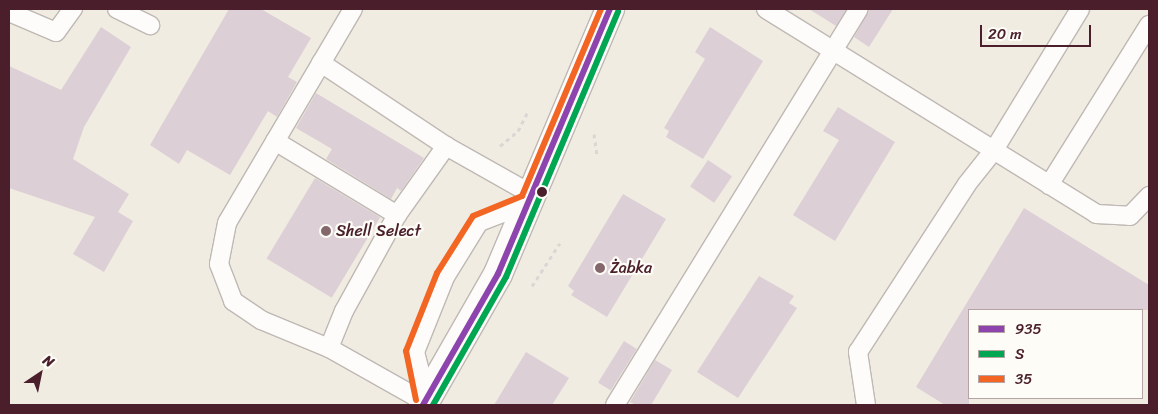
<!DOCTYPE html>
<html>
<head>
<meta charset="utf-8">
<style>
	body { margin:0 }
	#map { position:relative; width:1158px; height:414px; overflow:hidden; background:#f0ece2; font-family:Sriracha,sans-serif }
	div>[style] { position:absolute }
	.building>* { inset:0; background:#ddcfd6; transform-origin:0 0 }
	.path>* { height:3px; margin-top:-1.5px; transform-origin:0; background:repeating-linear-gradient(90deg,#d9d6d4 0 4px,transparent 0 8px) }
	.roads { filter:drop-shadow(1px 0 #bfb8b3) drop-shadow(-1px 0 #bfb8b3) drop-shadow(0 1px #bfb8b3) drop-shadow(0 -1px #bfb8b3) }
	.service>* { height:18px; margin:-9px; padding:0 9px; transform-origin:9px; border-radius:9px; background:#fdfcfb }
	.tertiary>* { height:28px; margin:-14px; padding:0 14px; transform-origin:14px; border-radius:14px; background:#fdfcfb }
	.bus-1>* { height:6px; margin:-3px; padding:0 3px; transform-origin:3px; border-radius:3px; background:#8e44ad }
	.bus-2>* { height:6px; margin:-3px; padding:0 3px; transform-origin:3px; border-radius:3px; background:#00a651 }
	.bus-3>* { height:6px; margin:-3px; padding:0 3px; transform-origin:3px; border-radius:3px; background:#f26522 }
	.dots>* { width:14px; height:14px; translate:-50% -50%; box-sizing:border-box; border:2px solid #fdfcf7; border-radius:50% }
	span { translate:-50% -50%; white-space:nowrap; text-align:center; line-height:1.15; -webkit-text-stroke:4.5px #fdfcf7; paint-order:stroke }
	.poi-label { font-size:16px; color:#4a1f2b }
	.left { translate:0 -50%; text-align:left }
	.frame { position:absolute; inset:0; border:10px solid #4a1f2b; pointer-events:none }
	.legend { position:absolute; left:968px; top:309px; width:175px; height:90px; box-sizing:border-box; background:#fdfcf7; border:1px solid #b5a4a5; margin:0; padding:6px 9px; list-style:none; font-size:15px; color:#4a1f2b }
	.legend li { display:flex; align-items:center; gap:10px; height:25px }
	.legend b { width:25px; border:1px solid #b5a4a5 }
	.north { position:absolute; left:15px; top:349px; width:50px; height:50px; -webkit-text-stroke:4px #fdfcf7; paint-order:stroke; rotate:34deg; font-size:14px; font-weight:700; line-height:20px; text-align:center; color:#4a1f2b }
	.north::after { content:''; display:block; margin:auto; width:18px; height:22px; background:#4a1f2b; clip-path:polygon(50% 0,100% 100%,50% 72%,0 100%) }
	.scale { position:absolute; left:980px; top:25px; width:111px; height:22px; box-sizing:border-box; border:2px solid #4a1f2b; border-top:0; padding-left:6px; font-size:15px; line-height:18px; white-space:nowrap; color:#4a1f2b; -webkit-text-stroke:4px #fdfcf7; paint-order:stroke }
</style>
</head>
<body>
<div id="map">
	<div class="building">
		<i style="clip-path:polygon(229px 9px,261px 9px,311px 38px,288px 77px,297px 82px,277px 117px,268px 111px,230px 175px,187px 150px,179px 164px,150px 145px)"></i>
		<i style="clip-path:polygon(809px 9px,847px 9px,836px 26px)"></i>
		<i style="clip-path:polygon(870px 9px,893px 9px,869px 47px,854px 37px)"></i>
		<i style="clip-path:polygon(101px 27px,131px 47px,84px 127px,73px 159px,129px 194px,118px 212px,133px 221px,104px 272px,73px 254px,95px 217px,9px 188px,9px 66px,61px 90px)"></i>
		<i style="clip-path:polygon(710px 27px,763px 61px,703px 159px,666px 137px,669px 131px,664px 128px,705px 59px,695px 52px)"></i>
		<i style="clip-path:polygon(316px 93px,424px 158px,401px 191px,397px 188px,391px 199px,326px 159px,332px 149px,296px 128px)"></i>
		<i style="clip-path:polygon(838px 107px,895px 142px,835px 241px,793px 215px,839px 140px,823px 131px)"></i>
		<i style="left:708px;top:160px;width:29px;height:32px;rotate:34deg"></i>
		<i style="left:315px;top:178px;width:76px;height:94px;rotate:31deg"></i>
		<i style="clip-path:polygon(623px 194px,666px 219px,607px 317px,571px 295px,574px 291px,568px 286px)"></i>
		<i style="clip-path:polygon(1024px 208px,1149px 285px,1149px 310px,969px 310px,969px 405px,945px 405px,916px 387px)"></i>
		<i style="clip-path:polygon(759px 276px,794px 296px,789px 303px,797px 308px,738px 398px,697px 372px)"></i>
		<i style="left:624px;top:341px;width:15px;height:49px;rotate:32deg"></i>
		<i style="clip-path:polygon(526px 352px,569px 378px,552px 405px,494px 405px)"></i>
		<i style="clip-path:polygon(655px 360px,672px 370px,651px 405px,636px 405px,630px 402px)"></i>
	</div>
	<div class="path">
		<i style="left:594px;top:134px;width:21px;rotate:82deg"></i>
		<i style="left:500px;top:146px;width:23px;rotate:-40deg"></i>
		<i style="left:518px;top:131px;width:22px;rotate:-63deg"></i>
		<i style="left:532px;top:286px;width:51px;rotate:-56.9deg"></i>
	</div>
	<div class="roads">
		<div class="service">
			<i style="left:117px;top:9px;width:37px;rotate:26deg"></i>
			<i style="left:353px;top:9px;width:248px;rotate:120.5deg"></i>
			<i style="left:227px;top:223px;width:42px;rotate:101deg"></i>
			<i style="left:219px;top:264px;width:40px;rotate:69deg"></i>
			<i style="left:233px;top:301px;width:34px;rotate:34deg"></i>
			<i style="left:261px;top:320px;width:74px;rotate:22.4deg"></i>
			<i style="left:329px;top:348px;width:110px;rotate:29.4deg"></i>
			<i style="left:766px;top:9px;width:388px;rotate:31.8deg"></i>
			<i style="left:1096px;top:214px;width:34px;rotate:3deg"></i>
			<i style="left:1130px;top:216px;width:28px;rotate:-46deg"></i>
			<i style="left:9px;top:12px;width:51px;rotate:23.1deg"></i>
			<i style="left:56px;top:32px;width:29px;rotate:-54deg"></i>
			<i style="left:321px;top:63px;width:150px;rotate:33.6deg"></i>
			<i style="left:446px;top:146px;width:100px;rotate:29.4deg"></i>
			<i style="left:275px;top:141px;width:143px;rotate:31.2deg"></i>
			<i style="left:1049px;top:185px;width:189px;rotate:-58deg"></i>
			<i style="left:329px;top:348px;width:40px;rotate:-68deg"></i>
			<i style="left:344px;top:311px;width:110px;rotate:-61.1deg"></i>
			<i style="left:397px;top:215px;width:85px;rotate:-54.6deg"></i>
			<i style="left:427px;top:399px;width:49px;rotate:-104.3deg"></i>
			<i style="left:415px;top:352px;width:81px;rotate:-68.2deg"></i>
			<i style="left:445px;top:277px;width:65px;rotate:-58.3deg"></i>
			<i style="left:479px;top:222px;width:53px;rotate:-20.8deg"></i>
			<i style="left:615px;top:405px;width:465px;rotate:-58.4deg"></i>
			<i style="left:866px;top:405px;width:54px;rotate:-98.6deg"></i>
			<i style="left:858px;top:352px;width:200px;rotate:-57deg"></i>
			<i style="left:967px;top:184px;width:43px;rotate:-51.5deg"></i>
			<i style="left:994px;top:150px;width:165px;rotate:-58.6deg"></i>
		</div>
		<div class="tertiary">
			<i style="left:423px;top:405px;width:151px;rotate:-60.2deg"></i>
			<i style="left:498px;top:274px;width:288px;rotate:-67.1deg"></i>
		</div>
	</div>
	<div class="bus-1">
		<i style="left:423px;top:405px;width:151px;rotate:-60.2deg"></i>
		<i style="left:498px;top:274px;width:288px;rotate:-67.1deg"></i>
	</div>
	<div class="bus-2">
		<i style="left:433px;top:405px;width:147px;rotate:-60.3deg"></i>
		<i style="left:506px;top:277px;width:288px;rotate:-67.1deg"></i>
	</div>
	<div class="bus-3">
		<i style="left:416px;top:400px;width:50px;rotate:-101.5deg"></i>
		<i style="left:406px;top:351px;width:84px;rotate:-68.3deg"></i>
		<i style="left:437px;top:273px;width:67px;rotate:-57.7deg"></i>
		<i style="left:473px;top:216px;width:53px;rotate:-22.2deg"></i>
		<i style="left:522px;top:196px;width:203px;rotate:-67.1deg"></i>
	</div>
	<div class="dots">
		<i style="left:542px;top:192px;background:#4a1f2b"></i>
		<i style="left:326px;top:231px;background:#84676b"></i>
		<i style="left:600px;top:268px;background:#84676b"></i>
	</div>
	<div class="poi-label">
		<span class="left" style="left:336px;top:231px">Shell Select</span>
		<span class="left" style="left:610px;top:268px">Żabka</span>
	</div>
	<div class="frame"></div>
	<ul class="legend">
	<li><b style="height:6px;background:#8e44ad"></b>935</li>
	<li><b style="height:6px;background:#00a651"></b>S</li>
	<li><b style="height:6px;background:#f26522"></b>35</li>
	</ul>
	<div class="north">N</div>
	<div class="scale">20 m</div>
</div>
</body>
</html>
